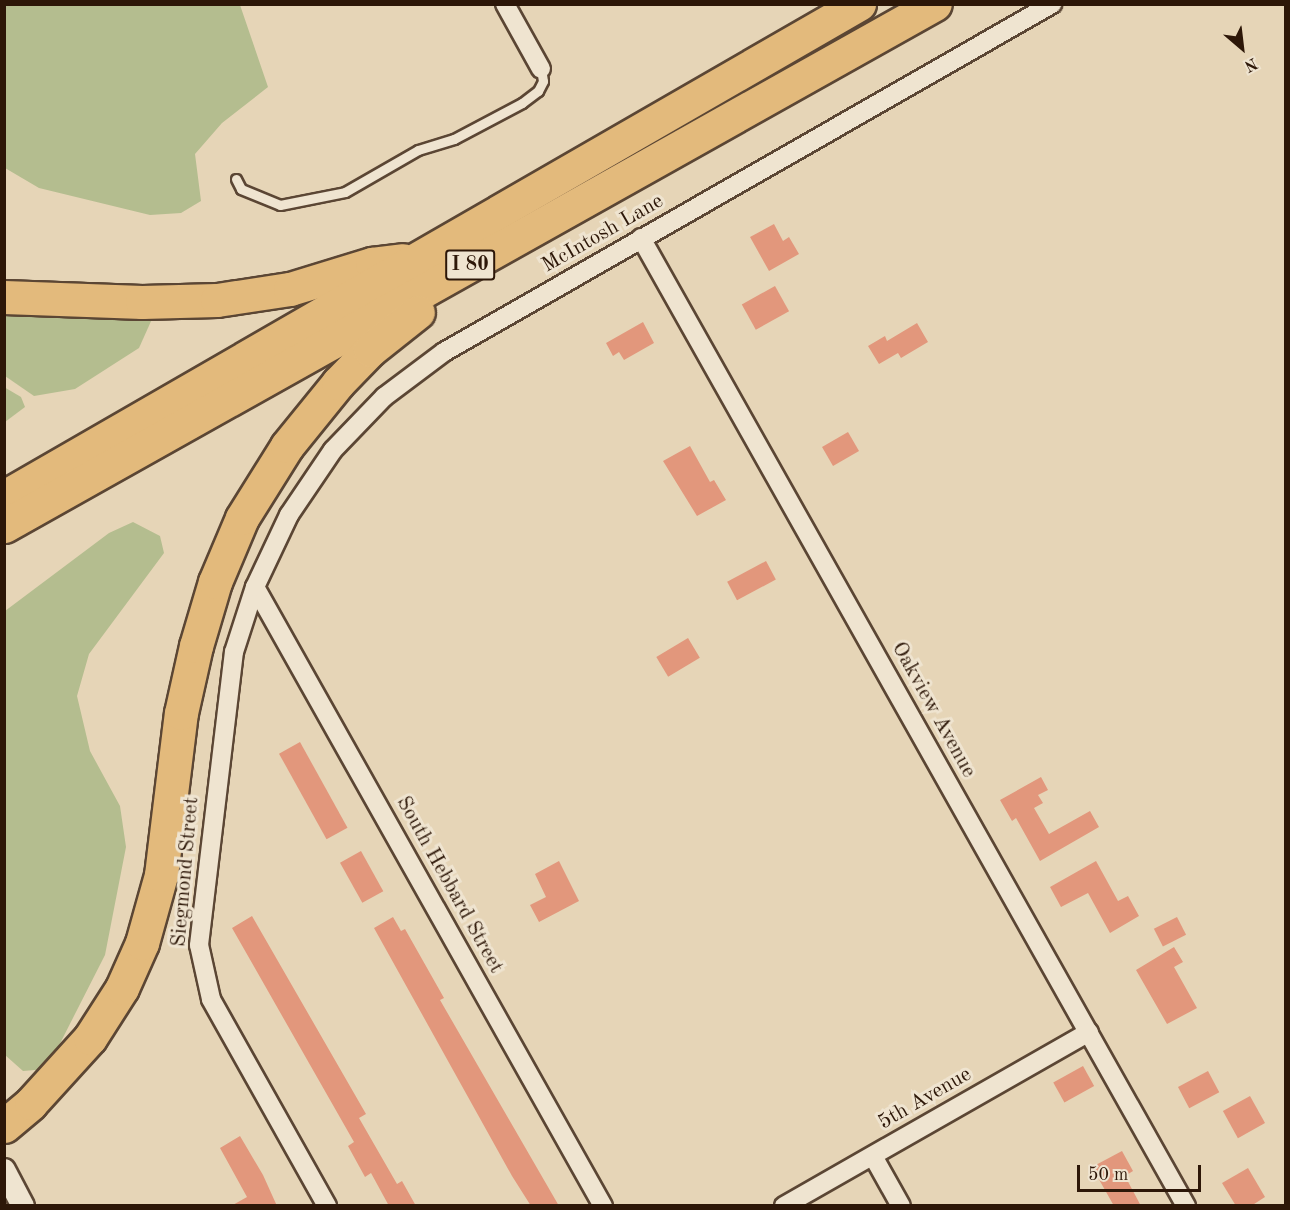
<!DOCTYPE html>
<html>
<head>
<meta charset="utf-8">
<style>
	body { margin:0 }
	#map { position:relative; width:1290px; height:1210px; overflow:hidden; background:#e6d5b7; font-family:"Old Standard TT",serif }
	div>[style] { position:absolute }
	.green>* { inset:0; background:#b4bd8f }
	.building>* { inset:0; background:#e2977c; transform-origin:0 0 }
	.roads { filter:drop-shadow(2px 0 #5b4634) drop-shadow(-2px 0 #5b4634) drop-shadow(0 2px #5b4634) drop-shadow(0 -2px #5b4634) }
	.service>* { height:9px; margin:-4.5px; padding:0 4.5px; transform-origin:4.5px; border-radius:4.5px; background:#efe4d0 }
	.minor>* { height:18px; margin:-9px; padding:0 9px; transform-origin:9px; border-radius:9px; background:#efe4d0 }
	.tertiary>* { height:22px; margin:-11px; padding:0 11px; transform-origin:11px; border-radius:11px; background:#efe4d0 }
	.motorway>* { height:33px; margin:-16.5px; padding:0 16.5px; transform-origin:16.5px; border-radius:16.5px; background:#e3ba7c }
	span { translate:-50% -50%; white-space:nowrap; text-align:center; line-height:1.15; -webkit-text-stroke:6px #efe4d0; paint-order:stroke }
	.shield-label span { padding:2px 4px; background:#efe4d0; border:2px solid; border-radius:4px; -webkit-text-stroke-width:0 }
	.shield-label { font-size:20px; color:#2d1708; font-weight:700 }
	.street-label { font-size:21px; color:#2d1708 }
	.frame { position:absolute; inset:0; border:6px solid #2d1708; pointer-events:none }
	.north { position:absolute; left:1212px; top:18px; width:60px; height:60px; -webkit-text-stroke:4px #efe4d0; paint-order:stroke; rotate:152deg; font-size:16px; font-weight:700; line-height:24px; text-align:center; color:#2d1708 }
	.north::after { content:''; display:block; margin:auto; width:21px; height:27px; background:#2d1708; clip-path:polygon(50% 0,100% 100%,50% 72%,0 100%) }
	.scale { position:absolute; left:1077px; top:1165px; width:124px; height:27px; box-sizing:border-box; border:3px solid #2d1708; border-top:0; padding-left:8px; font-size:18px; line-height:21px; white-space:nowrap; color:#2d1708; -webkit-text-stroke:4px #efe4d0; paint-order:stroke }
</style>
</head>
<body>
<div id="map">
	<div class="green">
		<i style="clip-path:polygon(5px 4px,240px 5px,268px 87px,222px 123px,195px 154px,201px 201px,181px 213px,150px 215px,39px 188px,5px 168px)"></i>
		<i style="clip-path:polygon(5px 307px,145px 311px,152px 319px,139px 348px,75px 389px,34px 396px,5px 376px)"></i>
		<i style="clip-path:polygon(4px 387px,21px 397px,25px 407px,5px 422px)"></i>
		<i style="clip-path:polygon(133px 522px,160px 536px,164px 553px,89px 654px,77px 696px,90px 751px,120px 806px,126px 847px,105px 955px,47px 1069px,23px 1071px,5px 1055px,5px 611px,109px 533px)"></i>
	</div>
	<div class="building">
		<i style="clip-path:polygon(774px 224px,783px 241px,789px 237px,799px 254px,769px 271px,750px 237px)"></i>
		<i style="left:775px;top:286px;width:29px;height:38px;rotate:61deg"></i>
		<i style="clip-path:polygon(643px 322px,654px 343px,624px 360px,619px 352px,613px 356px,606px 343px)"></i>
		<i style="clip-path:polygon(917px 323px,928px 342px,901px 358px,898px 353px,879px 364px,868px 346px,885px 336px,887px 341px)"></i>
		<i style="left:848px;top:432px;width:22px;height:30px;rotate:60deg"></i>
		<i style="clip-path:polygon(690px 446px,710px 482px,714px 480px,726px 500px,697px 516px,663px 461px)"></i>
		<i style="left:766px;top:561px;width:21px;height:44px;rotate:62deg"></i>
		<i style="left:688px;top:638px;width:23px;height:37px;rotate:59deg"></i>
		<i style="left:300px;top:742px;width:98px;height:24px;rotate:61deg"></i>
		<i style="clip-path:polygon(1041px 777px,1048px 790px,1038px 795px,1043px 803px,1034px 808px,1049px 834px,1090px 811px,1099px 827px,1040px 861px,1016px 818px,1012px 821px,1000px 800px)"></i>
		<i style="left:361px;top:851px;width:46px;height:24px;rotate:61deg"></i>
		<i style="clip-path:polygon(559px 861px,579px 901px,539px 922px,530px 905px,546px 897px,535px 874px)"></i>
		<i style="clip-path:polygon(1096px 861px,1118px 901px,1128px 896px,1139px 916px,1110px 933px,1088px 893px,1061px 907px,1050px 887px)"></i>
		<i style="clip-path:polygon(252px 916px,366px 1114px,359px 1118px,397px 1184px,402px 1181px,416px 1206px,389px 1206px,371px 1173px,365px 1177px,348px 1146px,354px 1142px,232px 928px)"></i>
		<i style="clip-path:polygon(393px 917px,401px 931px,405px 929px,444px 998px,440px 1000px,559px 1206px,531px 1206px,512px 1176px,374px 928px)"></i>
		<i style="left:1177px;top:917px;width:20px;height:26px;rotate:63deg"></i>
		<i style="clip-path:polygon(1174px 947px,1183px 962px,1174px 967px,1197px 1008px,1167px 1024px,1136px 970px)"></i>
		<i style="left:1083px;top:1066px;width:23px;height:34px;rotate:61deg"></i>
		<i style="left:1208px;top:1071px;width:24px;height:34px;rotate:62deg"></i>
		<i style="left:1250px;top:1096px;width:31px;height:31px;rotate:61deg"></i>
		<i style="clip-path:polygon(240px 1136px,263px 1175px,277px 1206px,231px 1206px,247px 1197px,220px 1148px)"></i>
		<i style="clip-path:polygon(1122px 1151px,1133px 1171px,1125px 1176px,1141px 1206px,1114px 1206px,1092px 1167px)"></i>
		<i style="clip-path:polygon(1248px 1168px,1265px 1197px,1251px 1206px,1236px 1206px,1222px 1183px)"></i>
	</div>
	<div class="roads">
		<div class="service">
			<i style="left:236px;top:179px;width:11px;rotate:63deg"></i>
			<i style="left:241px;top:189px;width:42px;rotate:22.3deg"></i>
			<i style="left:280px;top:205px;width:66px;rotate:-11.3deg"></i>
			<i style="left:345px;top:192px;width:84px;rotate:-29.9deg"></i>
			<i style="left:418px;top:150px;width:38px;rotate:-17deg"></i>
			<i style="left:454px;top:139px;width:77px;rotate:-27.9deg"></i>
			<i style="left:522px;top:103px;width:20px;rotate:-37deg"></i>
			<i style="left:538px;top:91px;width:11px;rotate:-63deg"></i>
			<i style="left:543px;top:81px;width:12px;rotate:-99deg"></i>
		</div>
		<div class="minor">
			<i style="left:505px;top:4px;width:74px;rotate:61deg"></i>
			<i style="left:641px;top:238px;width:1111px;rotate:60.62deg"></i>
			<i style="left:255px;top:587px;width:710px;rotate:60.66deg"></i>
			<i style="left:873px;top:1156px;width:57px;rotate:60.8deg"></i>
			<i style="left:327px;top:1206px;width:237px;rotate:-119.3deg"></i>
			<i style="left:211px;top:999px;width:55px;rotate:-102.5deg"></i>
			<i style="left:199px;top:945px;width:295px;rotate:-83.2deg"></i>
			<i style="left:234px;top:652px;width:68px;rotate:-72.1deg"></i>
			<i style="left:255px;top:587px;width:80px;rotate:-64.7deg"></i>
			<i style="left:289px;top:515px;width:78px;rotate:-55.9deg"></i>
			<i style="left:333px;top:450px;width:74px;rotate:-46.1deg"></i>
			<i style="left:384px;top:397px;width:75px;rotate:-36.9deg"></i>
			<i style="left:444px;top:352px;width:701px;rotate:-29.79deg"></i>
			<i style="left:784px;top:1206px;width:351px;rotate:-29.7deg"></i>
		</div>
		<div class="tertiary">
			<i style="left:4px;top:1170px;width:41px;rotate:62.2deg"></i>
		</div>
		<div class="motorway">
			<i style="left:4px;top:297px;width:138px;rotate:2.1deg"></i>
			<i style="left:142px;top:302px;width:75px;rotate:-1.5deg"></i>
			<i style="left:217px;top:300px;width:74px;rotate:-8.6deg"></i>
			<i style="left:290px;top:289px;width:86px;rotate:-17deg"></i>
			<i style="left:372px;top:264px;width:31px;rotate:-7deg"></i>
			<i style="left:4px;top:497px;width:987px;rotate:-29.97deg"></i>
			<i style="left:4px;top:526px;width:1067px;rotate:-29.28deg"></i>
			<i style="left:4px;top:1126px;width:35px;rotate:-40deg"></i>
			<i style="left:31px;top:1103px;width:88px;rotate:-47.8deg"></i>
			<i style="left:90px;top:1038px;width:59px;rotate:-57.4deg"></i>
			<i style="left:122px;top:988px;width:49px;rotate:-66deg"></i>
			<i style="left:142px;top:943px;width:71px;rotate:-74.4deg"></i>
			<i style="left:161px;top:875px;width:163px;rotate:-83deg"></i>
			<i style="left:181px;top:713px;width:69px;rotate:-77.4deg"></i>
			<i style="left:196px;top:646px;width:67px;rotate:-73.5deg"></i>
			<i style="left:215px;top:582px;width:69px;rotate:-67.1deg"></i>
			<i style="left:242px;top:518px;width:85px;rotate:-58deg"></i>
			<i style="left:287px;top:446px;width:81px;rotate:-51deg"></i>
			<i style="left:338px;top:383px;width:46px;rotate:-45.9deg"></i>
			<i style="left:370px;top:350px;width:61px;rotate:-38.4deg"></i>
		</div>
	</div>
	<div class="shield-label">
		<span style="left:470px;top:265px">I 80</span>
	</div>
	<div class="street-label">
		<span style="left:603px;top:234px;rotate:-30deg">McIntosh Lane</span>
		<span style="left:933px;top:710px;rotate:61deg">Oakview Avenue</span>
		<span style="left:186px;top:872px;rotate:-85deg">Siegmond Street</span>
		<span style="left:449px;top:885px;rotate:61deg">South Hebbard Street</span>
		<span style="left:925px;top:1099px;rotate:-30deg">5th Avenue</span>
	</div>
	<div class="frame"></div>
	<div class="north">N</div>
	<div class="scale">50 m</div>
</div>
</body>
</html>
